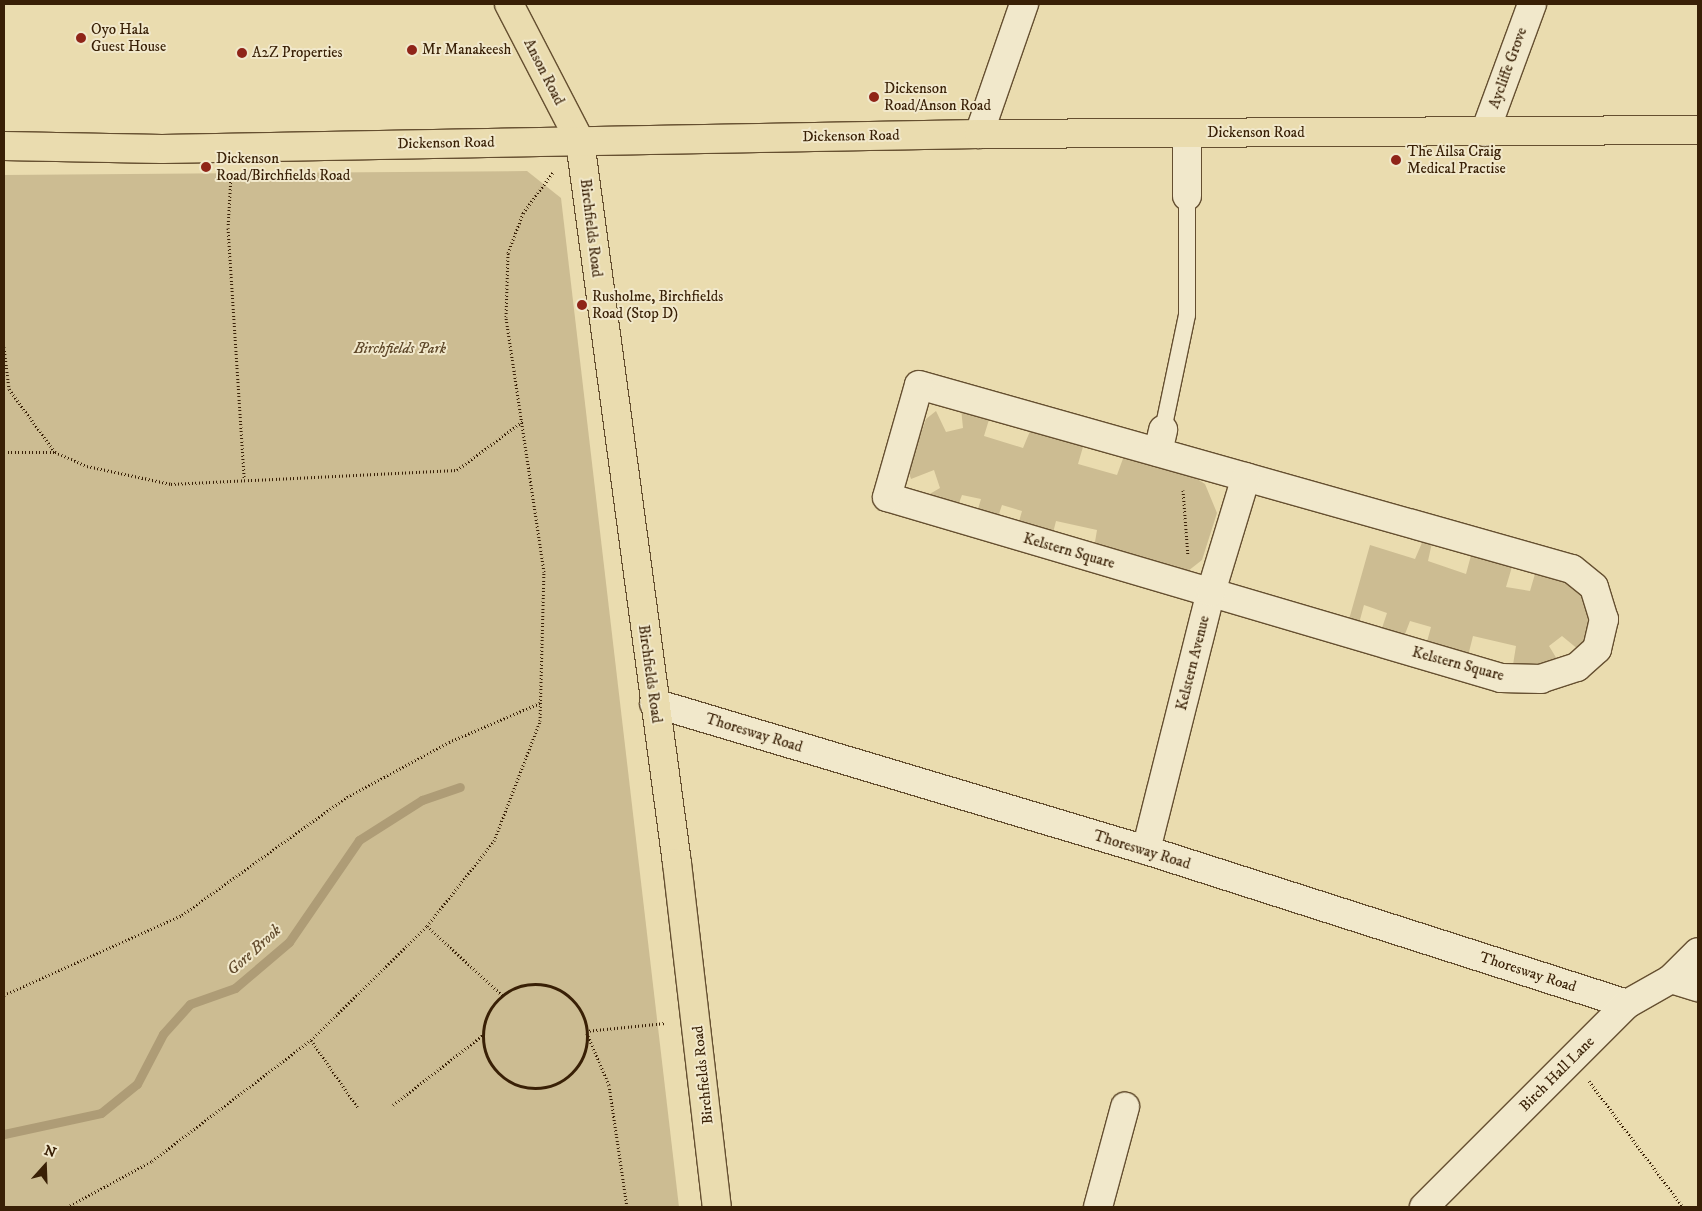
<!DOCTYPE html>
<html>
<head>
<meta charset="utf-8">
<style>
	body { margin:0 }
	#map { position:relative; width:1702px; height:1211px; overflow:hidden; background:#eadcaf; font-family:"IM FELL DW Pica",serif }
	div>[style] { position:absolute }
	.green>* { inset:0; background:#ccbc92 }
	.stream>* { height:9px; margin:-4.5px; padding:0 4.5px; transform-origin:4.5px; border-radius:4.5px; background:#ae9c76 }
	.path>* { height:3px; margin-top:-1.5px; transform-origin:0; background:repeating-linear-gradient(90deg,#392006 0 1px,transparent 0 3.5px) }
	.path>.ring { margin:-1.5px; padding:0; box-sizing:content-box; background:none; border:3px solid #392006; border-radius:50% }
	.roads { filter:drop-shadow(1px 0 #654f30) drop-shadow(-1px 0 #654f30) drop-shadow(0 1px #654f30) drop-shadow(0 -1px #654f30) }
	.service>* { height:16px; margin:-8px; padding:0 8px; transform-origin:8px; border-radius:8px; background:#f1e8cb }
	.minor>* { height:28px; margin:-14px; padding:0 14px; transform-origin:14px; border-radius:14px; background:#f1e8cb }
	.trunk>* { height:28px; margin:-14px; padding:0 14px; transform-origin:14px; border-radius:14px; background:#eadcaf }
	.dots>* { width:14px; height:14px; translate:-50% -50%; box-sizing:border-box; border:2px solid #f1e8cb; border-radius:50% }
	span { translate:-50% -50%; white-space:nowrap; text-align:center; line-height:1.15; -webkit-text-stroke:4px #f1e8cb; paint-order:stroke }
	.poi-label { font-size:15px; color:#392006 }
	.left { translate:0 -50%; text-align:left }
	.street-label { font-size:15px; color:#392006 }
	.park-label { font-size:15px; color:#5e4729; font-style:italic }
	.water-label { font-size:16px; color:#624b2d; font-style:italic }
	.frame { position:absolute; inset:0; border:5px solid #392006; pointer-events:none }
	.north { position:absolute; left:20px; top:1141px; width:50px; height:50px; -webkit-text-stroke:4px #f1e8cb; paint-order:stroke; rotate:20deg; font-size:14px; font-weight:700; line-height:20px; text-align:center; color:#392006 }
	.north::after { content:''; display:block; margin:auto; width:18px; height:22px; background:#392006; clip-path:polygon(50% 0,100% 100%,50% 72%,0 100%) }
</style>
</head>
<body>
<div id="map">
	<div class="green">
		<i style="clip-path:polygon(527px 171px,561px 198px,679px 1207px,4px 1207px,4px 175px)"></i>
		<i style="clip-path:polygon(961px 408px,991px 413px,984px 436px,1023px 448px,1033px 424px,1085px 440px,1078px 464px,1117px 475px,1125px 453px,1191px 475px,1205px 484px,1217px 513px,1202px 560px,1188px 571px,1175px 576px,1093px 554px,1097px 530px,1056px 521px,1051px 541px,1016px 532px,1022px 511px,1002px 505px,995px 526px,975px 519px,981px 499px,962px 495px,955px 514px,921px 499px,940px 488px,934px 470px,911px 479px,908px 470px,926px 419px,936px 411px,946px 432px,963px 428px)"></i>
		<i style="clip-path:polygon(1424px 538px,1433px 538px,1428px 561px,1466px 574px,1473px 548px,1514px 560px,1506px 587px,1530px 591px,1537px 567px,1566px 578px,1586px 593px,1592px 621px,1588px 641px,1579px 650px,1562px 636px,1549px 646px,1560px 664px,1512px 671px,1516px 646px,1473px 636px,1467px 660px,1425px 649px,1431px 627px,1410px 621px,1402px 642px,1380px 634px,1387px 613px,1364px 605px,1358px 627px,1348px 623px,1370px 545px,1415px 559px)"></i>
	</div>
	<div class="stream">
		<i style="left:4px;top:1134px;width:99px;rotate:-12.2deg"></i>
		<i style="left:101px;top:1113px;width:46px;rotate:-38.9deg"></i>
		<i style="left:137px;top:1084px;width:56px;rotate:-62.5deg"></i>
		<i style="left:163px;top:1034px;width:40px;rotate:-48deg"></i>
		<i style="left:190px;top:1004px;width:48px;rotate:-19.6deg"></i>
		<i style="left:235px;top:988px;width:71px;rotate:-40.4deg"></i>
		<i style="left:289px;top:942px;width:124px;rotate:-55.5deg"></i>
		<i style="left:359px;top:840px;width:75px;rotate:-32.4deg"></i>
		<i style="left:422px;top:800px;width:40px;rotate:-18.9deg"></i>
	</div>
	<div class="path">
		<i style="left:231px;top:175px;width:53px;rotate:93.2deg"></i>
		<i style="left:228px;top:228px;width:251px;rotate:86.3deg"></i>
		<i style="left:4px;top:347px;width:42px;rotate:83.2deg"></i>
		<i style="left:9px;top:389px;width:78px;rotate:53.9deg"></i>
		<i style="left:4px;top:452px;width:51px"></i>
		<i style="left:55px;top:452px;width:35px;rotate:24deg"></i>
		<i style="left:87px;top:466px;width:86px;rotate:12.1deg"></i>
		<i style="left:171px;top:484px;width:286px;rotate:-2.8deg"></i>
		<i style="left:457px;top:470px;width:82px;rotate:-36.6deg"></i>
		<i style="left:1183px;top:490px;width:66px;rotate:85.7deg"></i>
		<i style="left:427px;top:926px;width:102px;rotate:42.6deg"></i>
		<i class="ring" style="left:483px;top:984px;width:101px;height:101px"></i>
		<i style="left:4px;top:995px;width:195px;rotate:-24.2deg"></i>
		<i style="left:182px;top:915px;width:203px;rotate:-35.6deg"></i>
		<i style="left:347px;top:797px;width:116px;rotate:-28.3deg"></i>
		<i style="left:449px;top:742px;width:99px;rotate:-23.2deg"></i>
		<i style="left:311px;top:1040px;width:83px;rotate:55.3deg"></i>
		<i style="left:1589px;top:1081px;width:157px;rotate:53.3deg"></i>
		<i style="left:393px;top:1105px;width:114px;rotate:-37.9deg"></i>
		<i style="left:67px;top:1207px;width:97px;rotate:-28.4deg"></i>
		<i style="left:152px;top:1161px;width:200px;rotate:-37.3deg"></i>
		<i style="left:311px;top:1040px;width:163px;rotate:-44.5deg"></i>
		<i style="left:427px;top:926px;width:108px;rotate:-51.8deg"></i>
		<i style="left:494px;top:841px;width:129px;rotate:-69deg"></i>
		<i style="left:540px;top:721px;width:149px;rotate:-88.5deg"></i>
		<i style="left:544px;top:572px;width:258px;rotate:-98.5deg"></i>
		<i style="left:506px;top:317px;width:64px;rotate:-88.2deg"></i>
		<i style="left:508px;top:253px;width:43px;rotate:-69.4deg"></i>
		<i style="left:523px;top:213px;width:52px;rotate:-53.6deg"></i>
		<i style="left:627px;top:1207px;width:123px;rotate:-98.4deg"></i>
		<i style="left:609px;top:1085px;width:59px;rotate:-113.1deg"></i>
		<i style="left:586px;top:1031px;width:80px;rotate:-5.7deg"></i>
	</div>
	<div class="roads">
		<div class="service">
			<i style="left:1163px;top:430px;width:117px;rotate:-78.2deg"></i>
			<i style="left:1187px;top:315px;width:119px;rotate:-90deg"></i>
		</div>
		<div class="minor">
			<i style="left:1485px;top:132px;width:136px;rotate:-69.8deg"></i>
			<i style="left:979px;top:134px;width:138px;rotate:-70.9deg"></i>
			<i style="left:1187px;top:196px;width:63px;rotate:-90deg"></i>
			<i style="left:919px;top:385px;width:678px;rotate:15.74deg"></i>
			<i style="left:1572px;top:569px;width:28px;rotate:39deg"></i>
			<i style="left:1594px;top:587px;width:34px;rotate:73deg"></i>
			<i style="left:1604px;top:619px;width:31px;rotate:103deg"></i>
			<i style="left:1597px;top:649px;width:27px;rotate:138deg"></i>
			<i style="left:1577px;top:667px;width:38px;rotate:162deg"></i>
			<i style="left:1541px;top:679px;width:40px;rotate:-178.6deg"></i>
			<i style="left:1501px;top:678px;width:640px;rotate:-163.58deg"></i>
			<i style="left:887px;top:497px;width:116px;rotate:-74.1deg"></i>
			<i style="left:1158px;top:452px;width:23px;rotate:-77deg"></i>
			<i style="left:654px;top:703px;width:513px;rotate:16.64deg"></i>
			<i style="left:1146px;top:850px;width:505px;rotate:17.75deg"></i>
			<i style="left:1146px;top:850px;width:266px;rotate:-75.9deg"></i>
			<i style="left:1211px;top:592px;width:120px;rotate:-73.1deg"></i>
			<i style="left:1671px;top:979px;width:28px;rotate:17deg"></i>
			<i style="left:1098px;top:1207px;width:104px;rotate:-74.9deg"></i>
			<i style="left:1424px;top:1207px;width:287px;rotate:-45deg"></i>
			<i style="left:1627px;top:1004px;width:51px;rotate:-29.6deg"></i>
			<i style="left:1671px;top:979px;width:38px;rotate:-45deg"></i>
		</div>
		<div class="trunk">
			<i style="left:509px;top:4px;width:154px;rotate:62.6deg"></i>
			<i style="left:580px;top:141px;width:728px;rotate:82.35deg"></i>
			<i style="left:677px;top:863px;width:346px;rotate:83.4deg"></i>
			<i style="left:4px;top:146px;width:158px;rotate:1.1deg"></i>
			<i style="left:162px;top:149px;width:817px;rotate:-1.05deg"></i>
			<i style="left:979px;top:134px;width:719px;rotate:-0.32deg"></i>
		</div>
	</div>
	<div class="dots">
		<i style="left:81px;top:38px;background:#8f2418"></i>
		<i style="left:412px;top:50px;background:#8f2418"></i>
		<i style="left:242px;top:53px;background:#8f2418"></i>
		<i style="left:874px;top:97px;background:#8f2418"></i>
		<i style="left:1396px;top:160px;background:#8f2418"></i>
		<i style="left:206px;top:167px;background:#8f2418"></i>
		<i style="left:582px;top:305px;background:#8f2418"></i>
	</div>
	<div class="poi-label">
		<span class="left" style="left:91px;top:38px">Oyo Hala<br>Guest House</span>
		<span class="left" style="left:422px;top:50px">Mr Manakeesh</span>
		<span class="left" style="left:252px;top:53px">A2Z Properties</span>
		<span class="left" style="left:884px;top:97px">Dickenson<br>Road/Anson Road</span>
		<span class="left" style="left:1407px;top:160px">The Ailsa Craig<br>Medical Practise</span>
		<span class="left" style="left:216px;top:167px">Dickenson<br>Road/Birchfields Road</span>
		<span class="left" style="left:592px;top:305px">Rusholme, Birchfields<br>Road (Stop D)</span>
	</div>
	<div class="street-label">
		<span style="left:1508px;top:68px;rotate:-70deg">Aycliffe Grove</span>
		<span style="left:544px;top:72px;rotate:63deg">Anson Road</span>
		<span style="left:1256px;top:133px">Dickenson Road</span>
		<span style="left:851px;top:136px;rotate:-1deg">Dickenson Road</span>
		<span style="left:446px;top:143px;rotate:-1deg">Dickenson Road</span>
		<span style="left:591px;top:228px;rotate:83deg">Birchfields Road</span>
		<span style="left:1069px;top:551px;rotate:16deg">Kelstern Square</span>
		<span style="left:1193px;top:663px;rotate:-76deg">Kelstern Avenue</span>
		<span style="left:1458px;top:664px;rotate:15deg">Kelstern Square</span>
		<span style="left:650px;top:674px;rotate:82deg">Birchfields Road</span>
		<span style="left:754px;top:733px;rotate:17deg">Thoresway Road</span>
		<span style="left:1142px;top:850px;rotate:17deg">Thoresway Road</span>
		<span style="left:1528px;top:972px;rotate:18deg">Thoresway Road</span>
		<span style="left:1557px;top:1074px;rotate:-45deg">Birch Hall Lane</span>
		<span style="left:703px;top:1075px;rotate:-96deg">Birchfields Road</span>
	</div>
	<div class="park-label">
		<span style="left:400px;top:349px">Birchfields Park</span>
	</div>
	<div class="water-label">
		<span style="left:254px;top:950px;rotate:-42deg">Gore Brook</span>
	</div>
	<div class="frame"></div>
	<div class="north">N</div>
</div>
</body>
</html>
